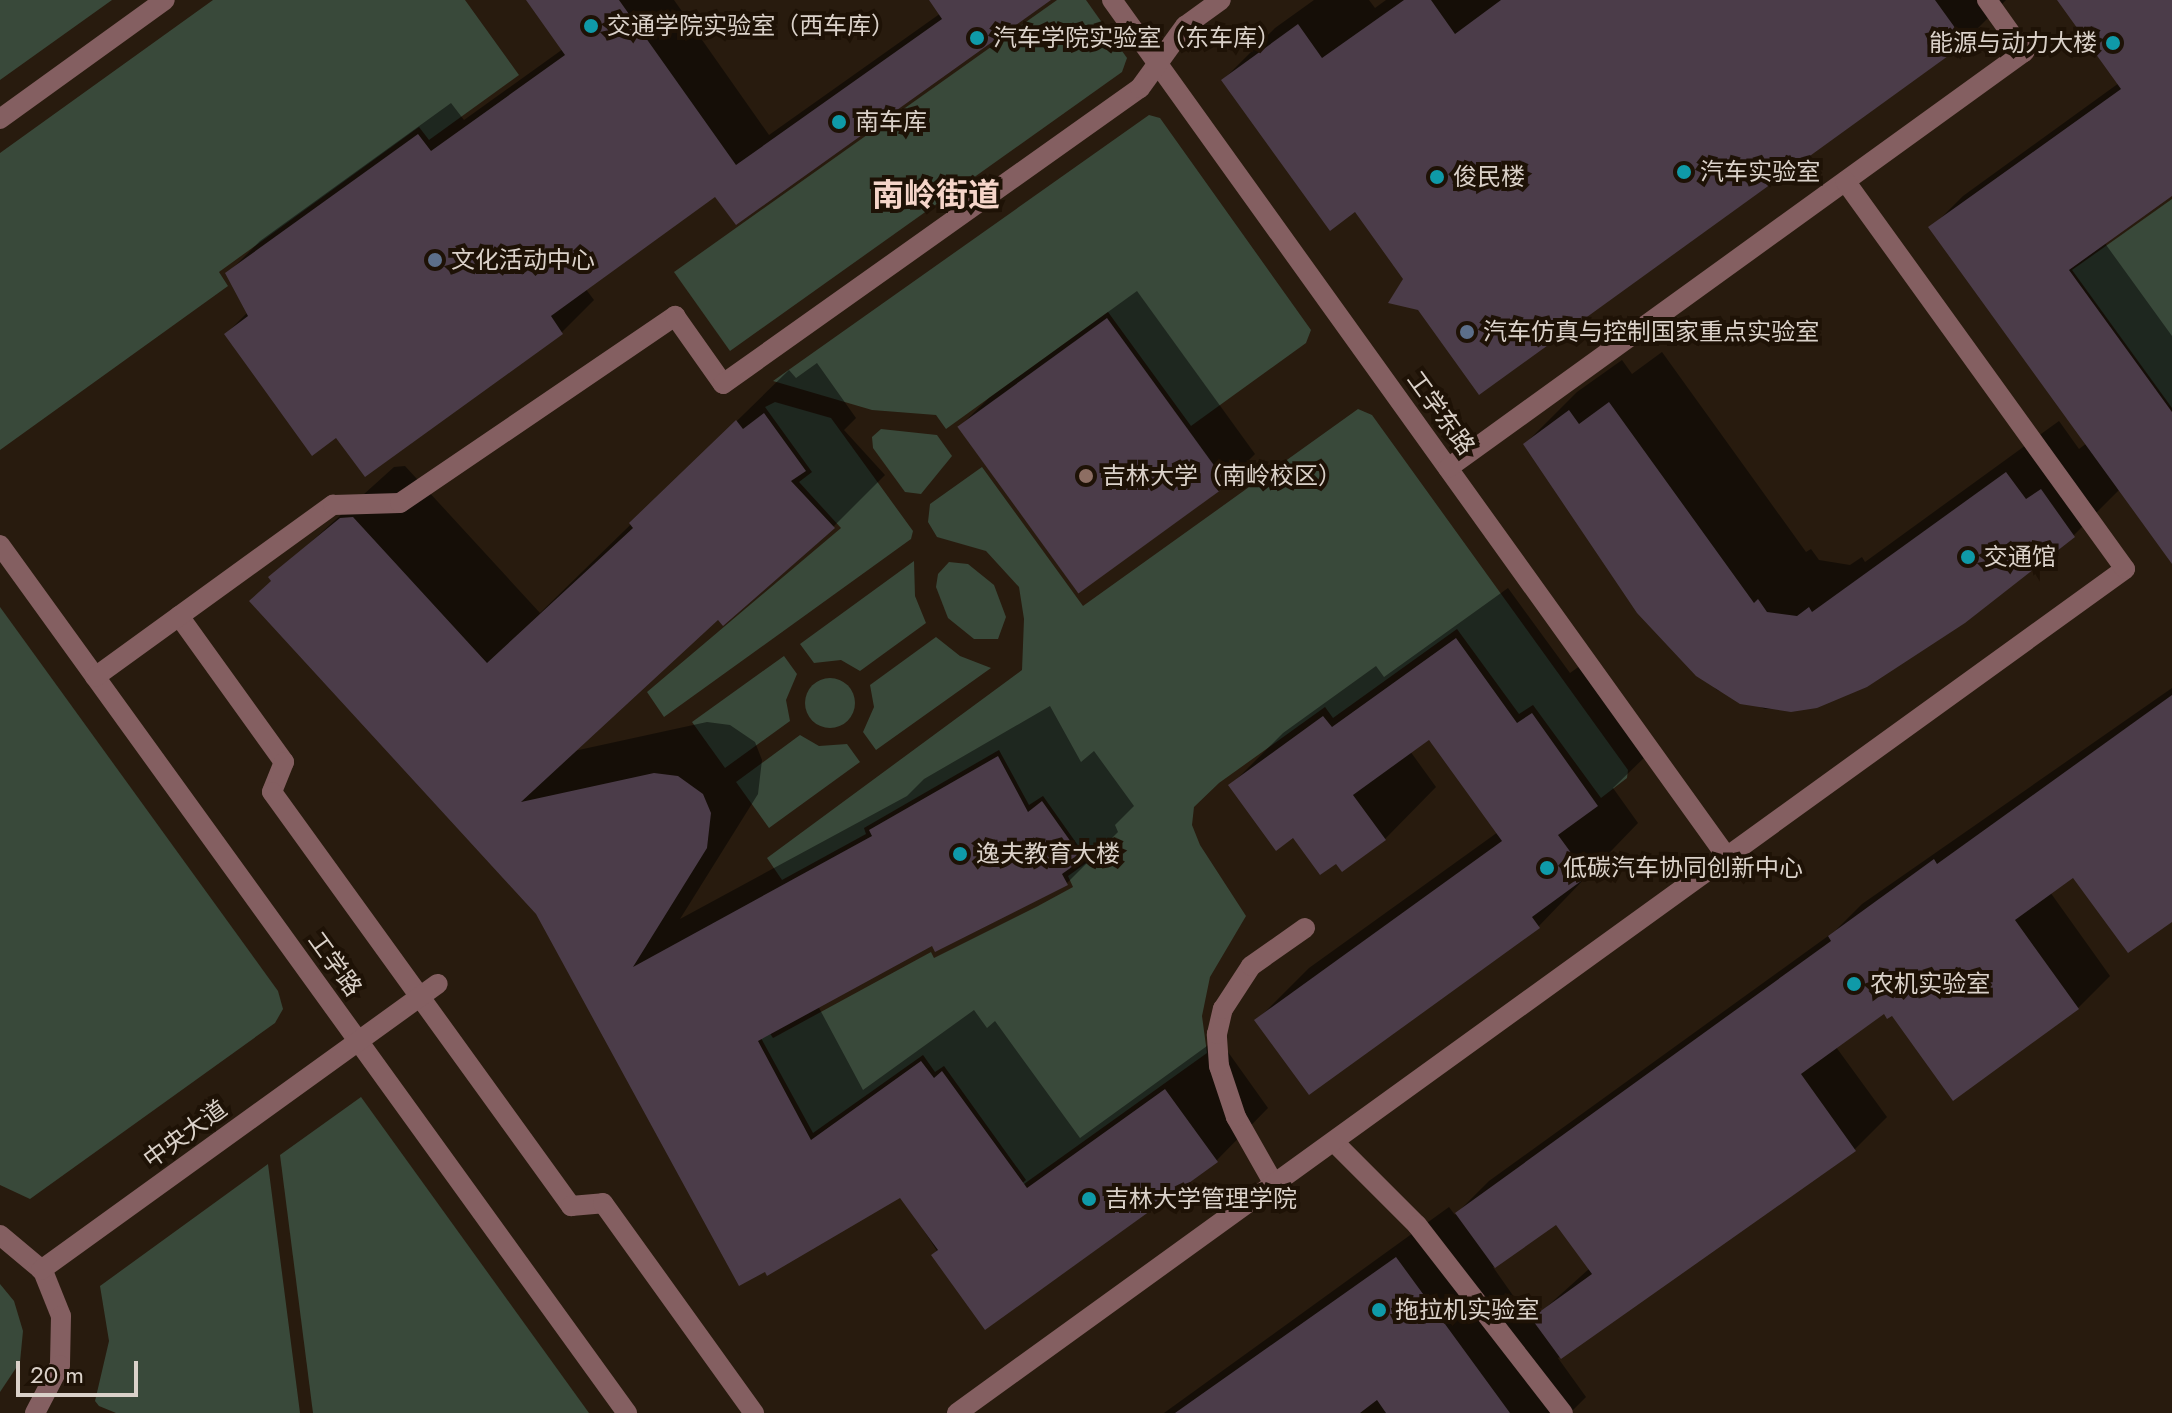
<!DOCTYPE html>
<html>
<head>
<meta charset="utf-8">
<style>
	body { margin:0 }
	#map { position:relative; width:2172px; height:1413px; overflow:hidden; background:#281b0e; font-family:Jost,"Noto Sans SC",sans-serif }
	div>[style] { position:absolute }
	.green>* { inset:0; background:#39493a }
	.round { border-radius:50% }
	.shadow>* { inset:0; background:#0007 }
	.building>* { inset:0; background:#4b3c49; transform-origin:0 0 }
	.minor>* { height:20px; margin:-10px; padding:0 10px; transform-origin:10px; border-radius:10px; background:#845f61 }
	.dots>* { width:22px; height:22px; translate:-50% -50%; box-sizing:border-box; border:4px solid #1e1206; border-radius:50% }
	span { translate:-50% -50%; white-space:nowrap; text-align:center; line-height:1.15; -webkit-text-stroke:8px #1e1206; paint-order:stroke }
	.poi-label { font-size:24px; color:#dad1c9 }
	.left { translate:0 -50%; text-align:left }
	.right { translate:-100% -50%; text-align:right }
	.street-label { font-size:24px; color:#dad1c9 }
	.district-label { font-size:32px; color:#f5d5c9; font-weight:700 }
	.scale { position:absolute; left:16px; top:1361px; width:122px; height:36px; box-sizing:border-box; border:4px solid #dad1c9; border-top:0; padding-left:10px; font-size:24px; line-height:28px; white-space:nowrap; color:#dad1c9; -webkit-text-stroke:6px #1e1206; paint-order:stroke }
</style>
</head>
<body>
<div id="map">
	<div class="green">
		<i style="clip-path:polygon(0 0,112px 0,0 80px)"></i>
		<i style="clip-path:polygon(213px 0,465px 0,519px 75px,429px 140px,419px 127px,219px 272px,228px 286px,0 450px,0 153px)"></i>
		<i style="clip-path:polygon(1057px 0,1086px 0,1127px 58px,1122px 72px,730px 351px,674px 272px)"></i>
		<i style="clip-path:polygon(1149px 115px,1160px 118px,1311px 330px,1306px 343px,1191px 426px,1108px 312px,946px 429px,936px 415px,872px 410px,773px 381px)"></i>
		<i style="clip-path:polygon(2172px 199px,2172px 408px,2072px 270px)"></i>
		<i style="clip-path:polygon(775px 402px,831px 418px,913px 531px,911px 539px,664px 717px,647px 692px,841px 528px,799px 482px,812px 472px,765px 407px)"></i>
		<i style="clip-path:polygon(1358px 409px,1372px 415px,1628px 770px,1627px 778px,1601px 798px,1533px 705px,1519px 714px,1457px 629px,1333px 718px,1325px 707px,1219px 783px,1194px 807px,1192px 825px,1200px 845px,1246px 916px,1210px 977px,1202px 1016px,1207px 1053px,1006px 1197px,1026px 1180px,944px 1066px,935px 1072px,923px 1055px,813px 1133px,756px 1029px,764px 1024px,773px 1038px,931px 952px,934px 958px,1038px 906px,1073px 887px,1068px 876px,1089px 861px,1043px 796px,1029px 805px,999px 750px,864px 828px,866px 834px,782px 880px,767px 858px,1022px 670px,1024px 619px,1019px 587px,986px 551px,937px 537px,928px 522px,930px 504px,982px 467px,1083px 606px)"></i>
		<i style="clip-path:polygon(881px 429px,937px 435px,952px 456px,921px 494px,905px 492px,873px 448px,872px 437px)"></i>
		<i style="clip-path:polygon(914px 561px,915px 596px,926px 623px,860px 671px,841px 660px,814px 663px,800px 644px)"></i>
		<i style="clip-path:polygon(949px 562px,968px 564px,994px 585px,1006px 617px,998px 639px,974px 639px,948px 618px,936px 587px,938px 574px)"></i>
		<i style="clip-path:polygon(0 607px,278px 991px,283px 1009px,275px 1023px,30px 1199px,0 1185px)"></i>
		<i style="clip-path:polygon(936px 637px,960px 656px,991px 668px,876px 750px,863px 732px,874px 707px,870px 685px)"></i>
		<i style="clip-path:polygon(784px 656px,797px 674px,786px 700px,790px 721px,725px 768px,692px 722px)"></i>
		<i class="round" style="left:805px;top:678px;width:50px;height:50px"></i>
		<i style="clip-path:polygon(800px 735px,819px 746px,847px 744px,860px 762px,769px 828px,736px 782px)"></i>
		<i style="clip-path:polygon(361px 1097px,589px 1413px,313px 1413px,280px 1155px)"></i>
		<i style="clip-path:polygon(268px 1164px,300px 1413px,116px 1413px,99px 1406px,95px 1401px,109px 1341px,100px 1286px)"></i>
		<i style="clip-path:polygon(0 1284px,14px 1301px,23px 1331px,20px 1362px,0 1392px)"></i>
	</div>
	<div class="shadow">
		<i style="clip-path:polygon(529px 0,674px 0,769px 135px,941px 13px,931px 0,1046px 0,716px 194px,585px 288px,594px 300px,562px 332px,365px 474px,337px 436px,226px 334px,248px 312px,228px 273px,260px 241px,451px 103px,464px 120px,563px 49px)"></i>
		<i style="clip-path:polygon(1314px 0,1369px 0,1375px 8px,1386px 0,2006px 0,1964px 42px,1405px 278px,1356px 209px,1223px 80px,1275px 28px)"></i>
		<i style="clip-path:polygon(2060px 0,2172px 0,2172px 193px,2104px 242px,2172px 336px,2172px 561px,2120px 489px,2074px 535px,1915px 655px,1817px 706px,1765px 709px,1717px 690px,1639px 611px,1525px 444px,1577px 392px,1622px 360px,1632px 374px,1662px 352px,1806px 552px,1811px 549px,1819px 560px,1850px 565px,1862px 557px,1865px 562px,2059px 421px,2079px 449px,2087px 443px,1931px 228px,1963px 196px,2119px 83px)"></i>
		<i style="clip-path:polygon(1137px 291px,1255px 454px,1226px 483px,1077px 591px,959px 427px,989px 398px)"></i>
		<i style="clip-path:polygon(817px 363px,856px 418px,844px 430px,885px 475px,834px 526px,723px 623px,718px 617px,574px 751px,707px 722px,730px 725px,755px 742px,762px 760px,758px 794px,680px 919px,907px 796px,924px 779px,1050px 706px,1081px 762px,1094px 751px,1134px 806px,1115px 825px,1118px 832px,1067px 883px,933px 943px,818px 1006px,863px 1090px,974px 1010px,987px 1028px,995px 1021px,1080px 1138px,1218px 1038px,1268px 1108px,1217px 1160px,986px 1327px,901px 1195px,768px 1273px,538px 913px,271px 578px,394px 467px,405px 466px,540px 613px,789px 370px,796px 378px)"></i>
		<i style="clip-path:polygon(1508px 588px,1570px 673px,1584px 663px,1649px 753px,1613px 788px,1638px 823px,1538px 927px,1257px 1020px,1309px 968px,1498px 832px,1429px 738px,1410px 751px,1436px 787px,1385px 839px,1336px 861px,1293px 835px,1231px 785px,1283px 733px,1376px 666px,1384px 677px)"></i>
		<i style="clip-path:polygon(evenodd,2172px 688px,2172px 919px,2074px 875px,2050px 892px,2110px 976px,2078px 1008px,1884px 1011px,1836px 1047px,1887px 1117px,1855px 1149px,1558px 1358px,1586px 1397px,1570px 1413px,1164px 1413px,1449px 1207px,1455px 1215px,1489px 1181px,1835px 931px,1862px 904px,2172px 688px,1556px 1222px,1590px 1268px,1531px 1321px,1493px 1267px,1556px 1222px)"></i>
	</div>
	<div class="building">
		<i style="clip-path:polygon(526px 0,619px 0,736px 165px,942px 19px,929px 0,1051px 0,736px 225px,715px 197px,551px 316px,563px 334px,365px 477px,336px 438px,312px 456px,224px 334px,248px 316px,225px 273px,418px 134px,431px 151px,565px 55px)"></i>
		<i style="clip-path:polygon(1404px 0,1431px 0,1455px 34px,1501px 0,1935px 0,1966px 43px,1479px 395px,1418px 310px,1388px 303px,1403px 279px,1355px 212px,1330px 231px,1221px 80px,1298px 24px,1322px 58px)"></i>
		<i style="clip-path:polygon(2057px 0,2172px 0,2172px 196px,2069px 270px,2172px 412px,2172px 564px,1928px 227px,2121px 89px)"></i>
		<i style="left:1107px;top:318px;width:206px;height:185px;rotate:54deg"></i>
		<i style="clip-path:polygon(1609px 402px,1754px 603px,1758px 599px,1767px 612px,1797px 616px,1809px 607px,1812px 612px,2006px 472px,2026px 499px,2041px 489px,2075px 537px,1965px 623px,1867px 687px,1817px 708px,1791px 712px,1740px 704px,1696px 676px,1637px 613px,1523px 444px,1569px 410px,1579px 424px)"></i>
		<i style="clip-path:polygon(764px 413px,806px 471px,791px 481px,835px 528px,723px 626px,718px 620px,521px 802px,654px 773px,678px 776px,703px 794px,711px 813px,707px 848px,633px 967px,872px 836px,869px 830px,998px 756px,1028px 812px,1042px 801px,1083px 859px,1062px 874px,1068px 885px,935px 952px,932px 946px,758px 1041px,811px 1140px,921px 1061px,934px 1078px,942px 1071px,1027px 1188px,1165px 1089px,1218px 1162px,985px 1330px,931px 1255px,938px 1250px,900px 1198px,767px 1276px,765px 1272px,739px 1286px,536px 914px,249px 601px,271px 581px,268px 577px,340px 518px,353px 517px,487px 663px,633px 528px,629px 523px,736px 420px,743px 429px)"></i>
		<i style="clip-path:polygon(1456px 638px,1517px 723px,1532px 713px,1598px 806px,1558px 835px,1588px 876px,1532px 917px,1540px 928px,1309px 1095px,1254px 1020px,1502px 841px,1429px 740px,1353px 795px,1386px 840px,1342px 872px,1336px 864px,1320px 875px,1293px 838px,1276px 851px,1228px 785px,1323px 716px,1332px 727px)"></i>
		<i style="clip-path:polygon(2172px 695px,2172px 922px,2128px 953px,2073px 878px,2015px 920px,2079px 1009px,1953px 1101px,1892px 1016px,1887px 1019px,1884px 1014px,1801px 1074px,1856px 1151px,1561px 1359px,1531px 1318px,1592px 1274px,1556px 1225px,1495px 1268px,1455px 1213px,1831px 941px,1828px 936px,1934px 859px,1937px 864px)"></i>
		<i style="clip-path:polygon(1396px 1257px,1510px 1413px,1386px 1413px,1377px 1400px,1360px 1413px,1175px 1413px)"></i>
	</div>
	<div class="minor">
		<i style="left:1112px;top:0;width:1055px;rotate:54.34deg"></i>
		<i style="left:0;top:119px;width:203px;rotate:-35.8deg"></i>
		<i style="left:1448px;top:468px;width:711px;rotate:-35.84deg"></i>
		<i style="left:2024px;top:52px;width:64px;rotate:-125.4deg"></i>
		<i style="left:0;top:545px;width:1071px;rotate:54.16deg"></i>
		<i style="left:179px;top:616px;width:180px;rotate:54.3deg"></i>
		<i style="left:284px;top:762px;width:32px;rotate:112deg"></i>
		<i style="left:272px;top:792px;width:511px;rotate:54.16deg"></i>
		<i style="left:571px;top:1206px;width:32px;rotate:-5deg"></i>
		<i style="left:603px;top:1203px;width:259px;rotate:54.3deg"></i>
		<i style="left:95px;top:677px;width:294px;rotate:-35.9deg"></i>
		<i style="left:333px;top:505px;width:67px;rotate:-1.7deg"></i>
		<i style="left:400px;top:503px;width:333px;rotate:-34.2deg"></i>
		<i style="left:675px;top:316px;width:83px;rotate:54.8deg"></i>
		<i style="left:723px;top:384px;width:511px;rotate:-35.37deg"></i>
		<i style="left:1140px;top:88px;width:77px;rotate:-54deg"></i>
		<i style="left:1185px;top:26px;width:44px;rotate:-35.8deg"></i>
		<i style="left:1334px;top:1142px;width:117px;rotate:45deg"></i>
		<i style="left:1417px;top:1225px;width:238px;rotate:52.2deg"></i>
		<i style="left:1274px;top:1184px;width:77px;rotate:-119.6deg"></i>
		<i style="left:1236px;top:1117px;width:54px;rotate:-108.4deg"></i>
		<i style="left:1219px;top:1066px;width:32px;rotate:-94deg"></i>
		<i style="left:1217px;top:1034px;width:26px;rotate:-77deg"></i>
		<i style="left:1223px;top:1009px;width:51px;rotate:-56.9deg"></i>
		<i style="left:1251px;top:966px;width:66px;rotate:-35.1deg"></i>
		<i style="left:0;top:1235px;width:56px;rotate:39.9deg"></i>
		<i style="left:43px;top:1271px;width:48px;rotate:68.2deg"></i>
		<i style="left:61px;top:1316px;width:49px;rotate:91.2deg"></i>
		<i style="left:60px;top:1365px;width:54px;rotate:117.5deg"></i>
		<i style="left:41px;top:1270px;width:489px;rotate:-35.8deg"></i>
		<i style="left:957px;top:1413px;width:1441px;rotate:-35.85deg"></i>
		<i style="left:2125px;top:569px;width:478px;rotate:-125.8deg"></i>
	</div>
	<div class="dots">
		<i style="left:591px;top:26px;background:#0f9aa8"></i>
		<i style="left:977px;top:38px;background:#0f9aa8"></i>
		<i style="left:2113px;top:43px;background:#0f9aa8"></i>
		<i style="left:839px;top:122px;background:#0f9aa8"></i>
		<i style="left:1684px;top:172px;background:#0f9aa8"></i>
		<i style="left:1437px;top:177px;background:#0f9aa8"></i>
		<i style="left:435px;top:260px;background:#5c6f8a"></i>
		<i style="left:1467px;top:332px;background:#5c6f8a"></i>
		<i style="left:1086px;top:476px;background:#8d6e63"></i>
		<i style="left:1968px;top:557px;background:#0f9aa8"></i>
		<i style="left:960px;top:854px;background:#0f9aa8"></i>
		<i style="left:1547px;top:868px;background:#0f9aa8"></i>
		<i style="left:1854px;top:984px;background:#0f9aa8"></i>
		<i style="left:1089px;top:1199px;background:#0f9aa8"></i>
		<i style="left:1379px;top:1310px;background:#0f9aa8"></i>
	</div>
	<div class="poi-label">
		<span class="left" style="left:607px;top:26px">交通学院实验室（西车库）</span>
		<span class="left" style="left:993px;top:38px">汽车学院实验室（东车库）</span>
		<span class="right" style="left:2097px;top:43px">能源与动力大楼</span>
		<span class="left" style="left:855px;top:122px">南车库</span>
		<span class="left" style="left:1700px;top:172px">汽车实验室</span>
		<span class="left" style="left:1453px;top:177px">俊民楼</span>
		<span class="left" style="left:451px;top:260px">文化活动中心</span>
		<span class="left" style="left:1483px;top:332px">汽车仿真与控制国家重点实验室</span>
		<span class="left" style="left:1102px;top:476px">吉林大学（南岭校区）</span>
		<span class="left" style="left:1984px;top:557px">交通馆</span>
		<span class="left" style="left:976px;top:854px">逸夫教育大楼</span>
		<span class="left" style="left:1563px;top:868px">低碳汽车协同创新中心</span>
		<span class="left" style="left:1870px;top:984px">农机实验室</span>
		<span class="left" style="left:1105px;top:1199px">吉林大学管理学院</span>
		<span class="left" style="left:1395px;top:1310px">拖拉机实验室</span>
	</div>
	<div class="street-label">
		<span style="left:1441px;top:413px;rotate:54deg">工学东路</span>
		<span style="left:335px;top:964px;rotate:54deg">工学路</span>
		<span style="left:185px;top:1134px;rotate:-36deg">中央大道</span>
	</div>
	<div class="district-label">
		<span style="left:936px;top:195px">南岭街道</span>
	</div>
	<div class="scale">20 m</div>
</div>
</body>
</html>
